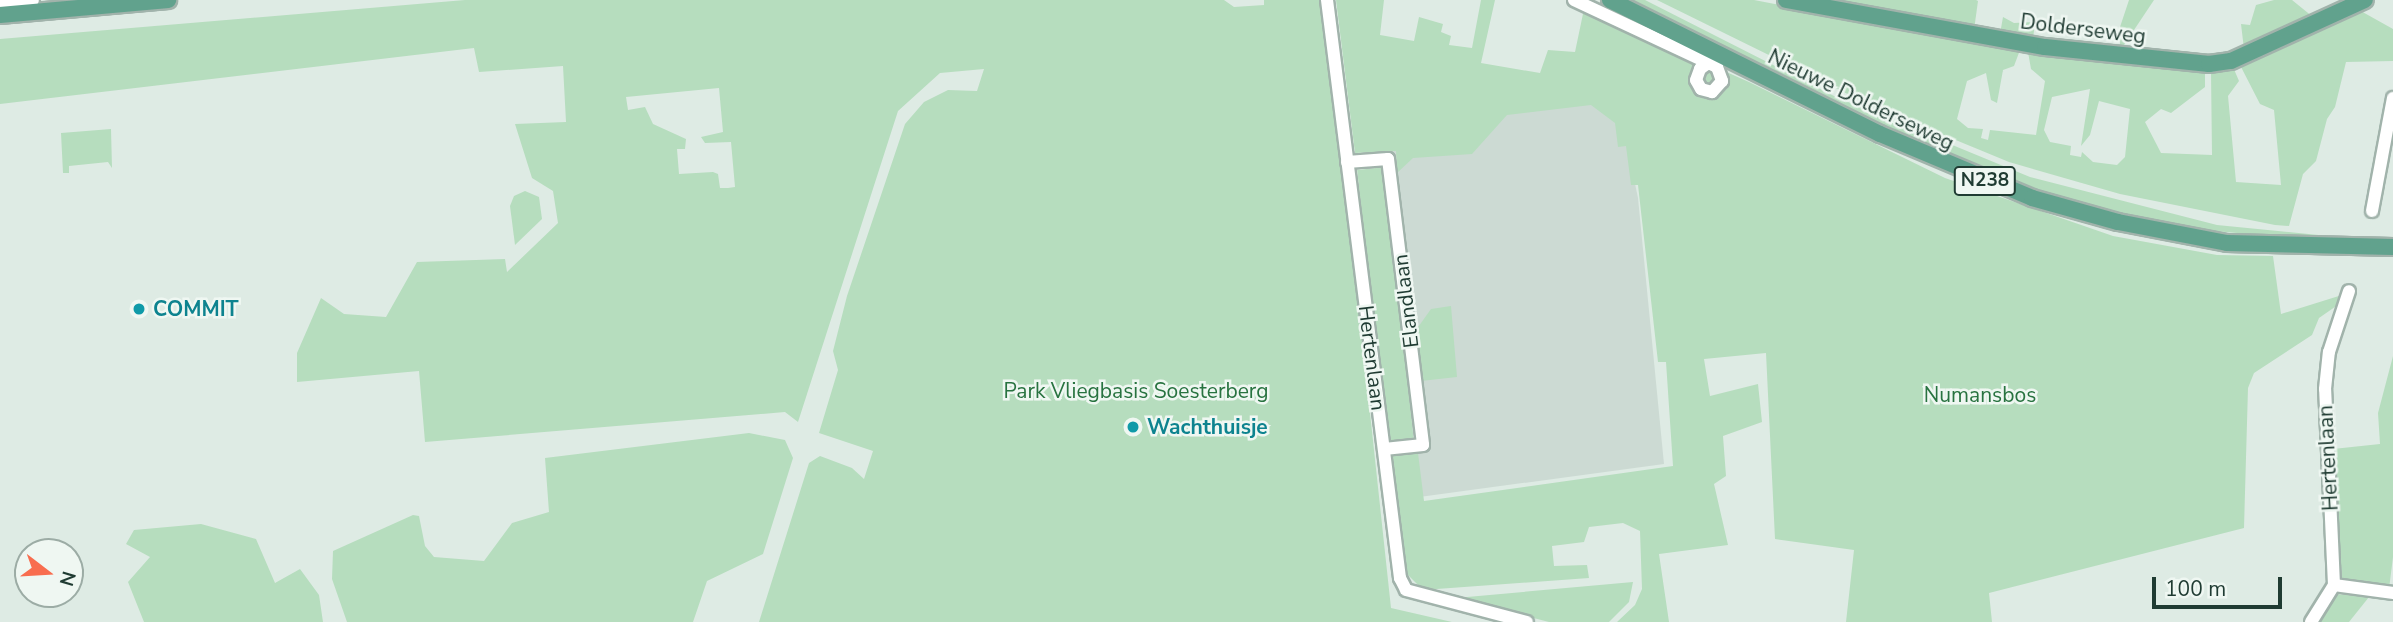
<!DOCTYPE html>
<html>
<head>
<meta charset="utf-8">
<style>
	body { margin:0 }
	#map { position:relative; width:2393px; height:622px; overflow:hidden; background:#deebe4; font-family:"Nunito Sans",sans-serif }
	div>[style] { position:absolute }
	.built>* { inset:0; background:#ccdad3 }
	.green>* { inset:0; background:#b6ddbe; transform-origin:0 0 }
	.roads { filter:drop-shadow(2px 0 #a1b3ab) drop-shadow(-2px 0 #a1b3ab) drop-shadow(0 2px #a1b3ab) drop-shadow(0 -2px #a1b3ab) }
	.minor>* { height:12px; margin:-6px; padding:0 6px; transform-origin:6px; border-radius:6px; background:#fff }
	.major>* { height:16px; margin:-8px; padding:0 8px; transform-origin:8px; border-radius:8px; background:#61a28d }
	.dots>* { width:19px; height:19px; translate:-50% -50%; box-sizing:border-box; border:4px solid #eff7f2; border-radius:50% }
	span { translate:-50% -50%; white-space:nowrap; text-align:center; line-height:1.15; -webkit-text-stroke:5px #eff7f2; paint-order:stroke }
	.shield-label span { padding:2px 5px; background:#eff7f2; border:2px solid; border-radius:5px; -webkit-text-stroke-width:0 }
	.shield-label { font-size:19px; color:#1f3b32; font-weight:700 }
	.street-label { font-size:21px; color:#1f3b32 }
	.culture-label { font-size:21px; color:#0d838f; font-weight:700 }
	.left { translate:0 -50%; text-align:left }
	.park-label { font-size:21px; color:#287340 }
	.north { position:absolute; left:14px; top:538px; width:70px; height:70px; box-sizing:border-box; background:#eff7f2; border:2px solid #9caca5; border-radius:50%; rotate:107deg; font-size:19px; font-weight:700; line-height:28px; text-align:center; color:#1f3b32 }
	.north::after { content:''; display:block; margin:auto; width:24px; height:32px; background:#f86d4f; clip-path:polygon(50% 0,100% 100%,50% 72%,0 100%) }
	.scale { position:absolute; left:2152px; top:577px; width:130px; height:32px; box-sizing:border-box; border:4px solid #1f3b32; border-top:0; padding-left:9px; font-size:21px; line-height:24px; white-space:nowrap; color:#1f3b32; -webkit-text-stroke:5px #eff7f2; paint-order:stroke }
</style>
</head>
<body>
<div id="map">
	<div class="built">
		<i style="clip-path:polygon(1592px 103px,1622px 122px,1638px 198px,1664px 464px,1412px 498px,1376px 130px)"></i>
	</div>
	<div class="green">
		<i style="clip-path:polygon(evenodd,465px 0,1224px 0,1234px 7px,1264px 5px,1264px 0,1322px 0,1330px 41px,1391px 608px,1452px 622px,759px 622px,809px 463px,820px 456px,852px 468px,864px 479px,873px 451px,819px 433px,838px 370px,833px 351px,847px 296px,905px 124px,924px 102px,948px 90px,977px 91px,984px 69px,940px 73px,898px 111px,798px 422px,785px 412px,425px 442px,419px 371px,297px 382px,297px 353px,321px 298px,344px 314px,386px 317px,417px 262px,505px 259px,507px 272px,558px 223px,553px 191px,532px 178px,515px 124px,566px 122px,563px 66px,479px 72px,474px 48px,0 104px,0 39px,465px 0,719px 88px,723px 132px,701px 137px,705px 143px,731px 142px,735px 187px,728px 188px,720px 188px,718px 174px,713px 172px,679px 174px,677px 149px,685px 149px,686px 139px,653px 124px,645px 107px,628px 110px,626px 97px,719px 88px)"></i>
		<i style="clip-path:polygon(1336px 0,1384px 0,1380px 35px,1414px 41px,1419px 17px,1443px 24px,1441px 32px,1451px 36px,1449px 45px,1472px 48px,1481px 0,1495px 0,1481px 63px,1540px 73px,1548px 50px,1575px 52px,1584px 9px,1749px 82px,1945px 178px,2113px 236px,2217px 255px,2273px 256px,2281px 314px,2342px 295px,2342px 302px,2319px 318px,2312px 335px,2254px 373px,2248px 388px,2244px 528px,1989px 593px,1992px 622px,1846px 622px,1854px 550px,1775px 539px,1766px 353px,1704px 359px,1710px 396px,1758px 384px,1762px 422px,1723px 436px,1726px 476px,1714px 484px,1728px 545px,1659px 554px,1669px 622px,1617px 622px,1635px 605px,1642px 589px,1640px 531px,1623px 523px,1589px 527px,1584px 542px,1552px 546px,1554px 566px,1587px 565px,1589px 578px,1423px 590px,1406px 573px,1391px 455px,1418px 453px,1424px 501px,1673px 466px,1666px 362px,1658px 362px,1638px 185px,1631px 185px,1626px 146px,1618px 147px,1615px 123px,1591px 105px,1507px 115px,1472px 154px,1413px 158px,1397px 173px,1396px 151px,1355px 153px)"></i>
		<i style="clip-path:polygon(1621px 0,1645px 0,1836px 97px,2030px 177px,2217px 225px,2349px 238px,2349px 243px,2192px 229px,2095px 210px,1978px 173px)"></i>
		<i style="clip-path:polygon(evenodd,1657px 0,1754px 0,2020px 50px,2014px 66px,2003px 70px,1997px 103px,1991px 100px,1986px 73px,1967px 81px,1957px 119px,1968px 128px,1983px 129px,1981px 138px,1988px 140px,1990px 130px,2036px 135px,2045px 81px,2031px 69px,2028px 52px,2205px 73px,2205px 87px,2171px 113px,2161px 109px,2145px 122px,2161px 153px,2212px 155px,2211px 72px,2233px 67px,2239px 81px,2228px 96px,2236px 182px,2281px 185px,2274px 110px,2260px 104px,2240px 65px,2359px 10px,2393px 29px,2393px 61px,2346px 62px,2335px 107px,2327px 119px,2316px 161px,2303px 174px,2289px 226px,2275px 225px,2120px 194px,2009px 162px,1866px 103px,1657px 0,2090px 89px,2081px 146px,2090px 135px,2099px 101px,2130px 109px,2125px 157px,2117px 165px,2093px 162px,2082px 152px,2081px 157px,2070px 155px,2071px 146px,2050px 142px,2044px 130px,2052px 97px,2090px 89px)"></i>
		<i style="clip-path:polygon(1805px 0,1976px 0,1978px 1px,1974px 30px)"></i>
		<i style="clip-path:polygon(2129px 0,2154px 0,2120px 51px,2120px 27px)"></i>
		<i style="clip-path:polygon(2274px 0,2292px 0,2313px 17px,2244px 49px,2241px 24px,2250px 25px,2256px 5px)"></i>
		<i style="clip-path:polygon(2003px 17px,2014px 23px,2035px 22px,2033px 39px,2000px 34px)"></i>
		<i style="clip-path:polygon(111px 129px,112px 168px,108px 162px,69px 166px,69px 173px,63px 173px,61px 133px)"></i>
		<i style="left:1385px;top:167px;width:275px;height:28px;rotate:84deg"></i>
		<i style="clip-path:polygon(525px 191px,539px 197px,542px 219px,515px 245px,510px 206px,514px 196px)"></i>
		<i style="clip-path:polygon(1451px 306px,1457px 377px,1421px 381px,1416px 330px,1431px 309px)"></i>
		<i style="clip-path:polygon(2393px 356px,2393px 557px,2389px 589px,2342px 580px,2333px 449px,2380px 444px,2378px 413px)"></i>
		<i style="clip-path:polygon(749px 433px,785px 440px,793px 458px,763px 554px,707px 581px,693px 622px,347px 622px,332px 579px,333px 551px,413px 515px,419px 516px,425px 546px,434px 557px,484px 561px,512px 523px,549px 512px,545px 458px)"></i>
		<i style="clip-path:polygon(201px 524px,256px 539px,275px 583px,300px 569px,319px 595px,323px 622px,144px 622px,128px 582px,150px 557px,126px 544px,134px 530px)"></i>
		<i style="clip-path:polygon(1633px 582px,1629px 602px,1609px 622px,1549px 622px,1456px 598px)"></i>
		<i style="clip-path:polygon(2336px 594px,2369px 597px,2349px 622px,2317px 622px)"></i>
	</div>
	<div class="roads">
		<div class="minor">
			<i style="left:1327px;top:0;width:583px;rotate:82.8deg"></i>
			<i style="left:1400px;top:578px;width:13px;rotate:63deg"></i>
			<i style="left:1406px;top:590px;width:125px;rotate:14.8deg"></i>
			<i style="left:1574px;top:0;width:158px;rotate:25.1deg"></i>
			<i style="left:1717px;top:67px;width:15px;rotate:70deg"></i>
			<i style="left:1722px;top:81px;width:15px;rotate:132deg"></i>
			<i style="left:1712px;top:92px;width:11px;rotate:-165deg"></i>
			<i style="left:1701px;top:89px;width:10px;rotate:-119deg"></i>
			<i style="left:1696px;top:80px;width:12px;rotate:-70deg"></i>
			<i style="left:1700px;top:69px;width:9px;rotate:-36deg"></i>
			<i style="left:0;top:3px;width:33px;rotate:-5deg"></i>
			<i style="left:1347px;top:162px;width:41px;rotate:-4.2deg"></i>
			<i style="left:1388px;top:159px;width:288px;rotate:83deg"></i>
			<i style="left:1423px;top:445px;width:39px;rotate:174deg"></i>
			<i style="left:2372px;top:211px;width:115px;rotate:-79.5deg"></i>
			<i style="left:2334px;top:585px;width:60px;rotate:7.7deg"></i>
			<i style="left:2311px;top:622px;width:44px;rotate:-58.1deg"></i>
			<i style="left:2334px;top:585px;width:196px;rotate:-92.6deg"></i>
			<i style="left:2325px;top:389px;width:37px;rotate:-84deg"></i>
			<i style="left:2329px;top:352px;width:64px;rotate:-71.8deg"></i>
		</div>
		<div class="major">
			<i style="left:1610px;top:0;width:301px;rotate:26.4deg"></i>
			<i style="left:1880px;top:134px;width:165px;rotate:22.8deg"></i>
			<i style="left:2032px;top:198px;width:89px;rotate:15.6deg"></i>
			<i style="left:2118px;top:222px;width:111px;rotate:10.9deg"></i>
			<i style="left:2227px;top:243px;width:166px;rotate:1.4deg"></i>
			<i style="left:1786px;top:0;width:263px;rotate:10.3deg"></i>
			<i style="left:2045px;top:47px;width:165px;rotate:5.9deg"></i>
			<i style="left:2209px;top:64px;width:22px;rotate:-8deg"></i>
			<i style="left:2231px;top:61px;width:147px;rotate:-24.5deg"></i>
			<i style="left:0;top:15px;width:169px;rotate:-5.1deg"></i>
		</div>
	</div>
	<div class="dots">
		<i style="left:139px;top:309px;background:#0f9aa8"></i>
		<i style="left:1133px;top:427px;background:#0f9aa8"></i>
	</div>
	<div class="shield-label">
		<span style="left:1985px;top:181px">N238</span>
	</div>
	<div class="street-label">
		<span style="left:2083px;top:29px;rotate:7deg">Dolderseweg</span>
		<span style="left:1861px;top:100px;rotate:26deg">Nieuwe Dolderseweg</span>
		<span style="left:1406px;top:301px;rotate:-97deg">Elandlaan</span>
		<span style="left:1372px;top:358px;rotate:83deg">Hertenlaan</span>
		<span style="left:2328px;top:458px;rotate:-93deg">Hertenlaan</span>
	</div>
	<div class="culture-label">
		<span class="left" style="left:153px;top:309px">COMMIT</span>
		<span class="left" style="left:1147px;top:427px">Wachthuisje</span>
	</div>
	<div class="park-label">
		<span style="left:1136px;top:391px">Park Vliegbasis Soesterberg</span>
		<span style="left:1980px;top:395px">Numansbos</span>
	</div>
	<div class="north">N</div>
	<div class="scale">100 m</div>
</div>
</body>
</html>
